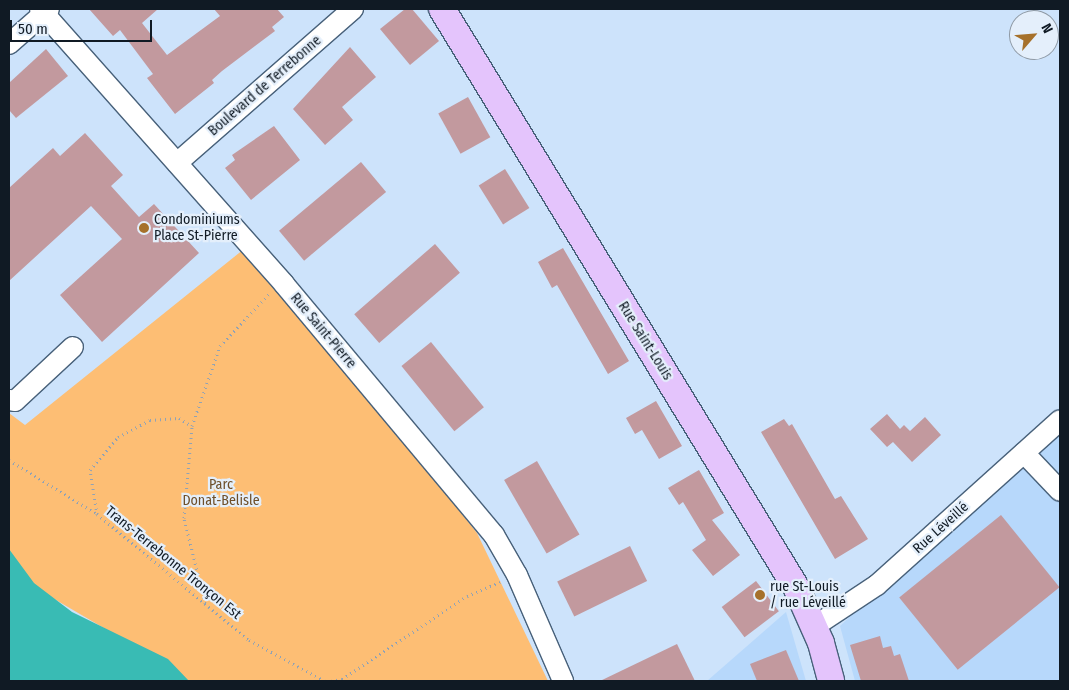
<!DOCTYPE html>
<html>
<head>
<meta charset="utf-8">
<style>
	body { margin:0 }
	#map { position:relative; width:1069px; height:690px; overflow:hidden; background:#cde3fb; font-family:"Fira Sans Condensed",sans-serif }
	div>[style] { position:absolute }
	.built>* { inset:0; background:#b7d8fb }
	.green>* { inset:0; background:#fdbe74 }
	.water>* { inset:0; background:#39bbb4 }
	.building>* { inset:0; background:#c2999e; transform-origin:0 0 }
	.path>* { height:3px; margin-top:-1.5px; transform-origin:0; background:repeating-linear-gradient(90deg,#90a2b5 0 1px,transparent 0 5px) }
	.roads { filter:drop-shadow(1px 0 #48617a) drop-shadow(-1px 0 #48617a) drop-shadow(0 1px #48617a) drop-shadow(0 -1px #48617a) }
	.minor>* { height:20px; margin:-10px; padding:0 10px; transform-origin:10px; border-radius:10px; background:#fff }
	.major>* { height:26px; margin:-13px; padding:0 13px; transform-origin:13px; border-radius:13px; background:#e4c4fc }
	.dots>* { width:14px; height:14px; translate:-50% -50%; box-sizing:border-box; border:2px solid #e4effb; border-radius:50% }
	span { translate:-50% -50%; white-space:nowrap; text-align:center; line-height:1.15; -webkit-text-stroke:4.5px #e4effb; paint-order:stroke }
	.street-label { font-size:14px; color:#101a24 }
	.poi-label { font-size:14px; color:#101a24 }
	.left { translate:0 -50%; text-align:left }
	.park-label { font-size:14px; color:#6e4f2a }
	.frame { position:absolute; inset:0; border:10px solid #101a24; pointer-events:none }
	.north { position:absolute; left:1009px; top:10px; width:50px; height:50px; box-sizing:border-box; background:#e4effb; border:1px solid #8f9aa5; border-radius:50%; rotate:63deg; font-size:14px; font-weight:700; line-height:20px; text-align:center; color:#101a24 }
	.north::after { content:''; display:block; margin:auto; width:18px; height:22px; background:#a6712b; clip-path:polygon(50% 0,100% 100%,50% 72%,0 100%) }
	.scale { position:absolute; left:10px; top:20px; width:142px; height:22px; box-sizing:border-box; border:2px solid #101a24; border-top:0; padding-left:6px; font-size:15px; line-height:18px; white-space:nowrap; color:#101a24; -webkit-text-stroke:4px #e4effb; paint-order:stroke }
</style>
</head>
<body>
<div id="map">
	<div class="built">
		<i style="clip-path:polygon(1060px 420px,1060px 681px,855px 681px,840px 626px)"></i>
		<i style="clip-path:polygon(786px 612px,806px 681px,707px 681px)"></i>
	</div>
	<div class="green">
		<i style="clip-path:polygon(249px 245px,477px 533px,548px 681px,172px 681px,138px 648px,44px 593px,9px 563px,9px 413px,25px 425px)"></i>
	</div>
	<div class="water">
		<i style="clip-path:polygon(9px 549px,34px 583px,72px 612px,168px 659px,189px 681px,9px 681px)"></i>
	</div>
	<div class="building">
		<i style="clip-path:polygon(89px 9px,158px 9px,142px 23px,167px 55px,220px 16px,214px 9px,277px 9px,284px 17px,272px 27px,275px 31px,222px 71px,212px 80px,214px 83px,175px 114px,147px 78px,153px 74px,120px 30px,113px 36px)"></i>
		<i style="clip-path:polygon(405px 9px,412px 9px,439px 41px,410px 65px,380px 29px)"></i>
		<i style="clip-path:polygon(350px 47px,376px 77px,342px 107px,353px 120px,325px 145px,293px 109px)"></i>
		<i style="clip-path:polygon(46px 49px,68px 76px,16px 118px,9px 110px,9px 83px)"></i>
		<i style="left:468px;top:97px;width:46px;height:34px;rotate:61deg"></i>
		<i style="clip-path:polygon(274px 126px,300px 160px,251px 200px,225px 168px,235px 160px,232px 155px)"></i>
		<i style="clip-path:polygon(85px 133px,123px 175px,111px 186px,139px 217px,154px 204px,199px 253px,102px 342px,60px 295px,122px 239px,91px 206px,9px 281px,9px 188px,53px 148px,60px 156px)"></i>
		<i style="left:361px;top:162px;width:39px;height:107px;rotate:50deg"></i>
		<i style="left:505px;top:169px;width:46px;height:31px;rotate:58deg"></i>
		<i style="left:435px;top:244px;width:38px;height:107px;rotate:49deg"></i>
		<i style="clip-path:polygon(563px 248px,629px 361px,608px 374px,557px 285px,552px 288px,538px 262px)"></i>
		<i style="left:431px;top:342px;width:84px;height:38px;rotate:51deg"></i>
		<i style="clip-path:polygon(656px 401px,682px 446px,659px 459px,642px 430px,635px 434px,626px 418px)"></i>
		<i style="clip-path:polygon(887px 414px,900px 429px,904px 425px,910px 431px,925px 417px,941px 435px,912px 462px,893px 442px,887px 447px,870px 429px)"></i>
		<i style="clip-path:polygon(784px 419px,789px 426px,792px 424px,835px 499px,841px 496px,868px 539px,835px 559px,761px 432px)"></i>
		<i style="left:537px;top:461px;width:85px;height:38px;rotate:60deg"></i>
		<i style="clip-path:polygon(699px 470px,724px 513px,712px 520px,740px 555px,713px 576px,692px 550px,706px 540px,683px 502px,679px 505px,668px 488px)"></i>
		<i style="left:1001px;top:515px;width:93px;height:131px;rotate:51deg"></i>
		<i style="left:630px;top:546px;width:39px;height:81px;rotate:64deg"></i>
		<i style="left:756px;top:581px;width:38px;height:43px;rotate:53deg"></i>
		<i style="clip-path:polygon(880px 636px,883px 648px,891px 646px,894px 656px,900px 654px,909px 681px,861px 681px,850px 645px)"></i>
		<i style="clip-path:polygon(677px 644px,695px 681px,600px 681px)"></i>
		<i style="clip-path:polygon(786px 650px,799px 681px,757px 681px,750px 664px)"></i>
	</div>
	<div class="path">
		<i style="left:9px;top:460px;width:103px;rotate:31.5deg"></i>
		<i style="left:97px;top:514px;width:197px;rotate:39.7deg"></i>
		<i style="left:249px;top:640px;width:86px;rotate:28.3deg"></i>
		<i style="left:97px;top:514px;width:45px;rotate:-99deg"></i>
		<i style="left:90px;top:470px;width:43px;rotate:-49.7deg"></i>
		<i style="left:118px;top:437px;width:36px;rotate:-28deg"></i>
		<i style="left:150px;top:420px;width:29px;rotate:-4deg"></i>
		<i style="left:179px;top:418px;width:15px;rotate:32deg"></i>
		<i style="left:205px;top:603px;width:88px;rotate:-103.9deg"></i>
		<i style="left:184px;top:518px;width:92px;rotate:-85deg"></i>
		<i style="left:192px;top:426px;width:85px;rotate:-70.7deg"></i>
		<i style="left:220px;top:346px;width:71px;rotate:-46.7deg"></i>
		<i style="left:331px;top:681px;width:11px;rotate:-10deg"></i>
		<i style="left:342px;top:679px;width:150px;rotate:-33.6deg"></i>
		<i style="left:467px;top:596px;width:36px;rotate:-23deg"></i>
	</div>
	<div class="roads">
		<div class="minor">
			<i style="left:40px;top:9px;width:368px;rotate:48.4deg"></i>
			<i style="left:284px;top:284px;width:327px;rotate:50.1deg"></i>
			<i style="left:494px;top:535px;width:46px;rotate:60.1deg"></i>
			<i style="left:517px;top:575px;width:116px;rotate:66.5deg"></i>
			<i style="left:9px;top:44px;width:53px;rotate:-41.2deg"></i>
			<i style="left:177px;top:163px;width:234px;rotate:-41.2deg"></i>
			<i style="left:9px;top:400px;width:6px;rotate:9deg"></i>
			<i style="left:15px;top:401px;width:79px;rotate:-43deg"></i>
			<i style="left:1024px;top:453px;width:52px;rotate:46.5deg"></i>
			<i style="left:815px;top:626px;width:74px;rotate:-33.5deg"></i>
			<i style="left:877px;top:585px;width:246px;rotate:-42deg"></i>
		</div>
		<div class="major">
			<i style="left:442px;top:9px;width:680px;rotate:58.53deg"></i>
			<i style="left:797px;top:589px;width:59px;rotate:66deg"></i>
			<i style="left:821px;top:643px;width:39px;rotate:75deg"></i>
		</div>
	</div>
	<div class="dots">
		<i style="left:144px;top:228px;background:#a6712b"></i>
		<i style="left:760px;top:595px;background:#a6712b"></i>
	</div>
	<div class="street-label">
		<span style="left:265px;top:86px;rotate:-41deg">Boulevard de Terrebonne</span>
		<span style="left:323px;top:331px;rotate:50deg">Rue Saint-Pierre</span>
		<span style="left:645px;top:341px;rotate:58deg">Rue Saint-Louis</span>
		<span style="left:941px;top:528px;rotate:-42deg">Rue Léveillé</span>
		<span style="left:173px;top:563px;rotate:39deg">Trans-Terrebonne Tronçon Est</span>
	</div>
	<div class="poi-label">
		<span class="left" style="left:154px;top:228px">Condominiums<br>Place St-Pierre</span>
		<span class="left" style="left:770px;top:595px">rue St-Louis<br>/ rue Léveillé</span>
	</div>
	<div class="park-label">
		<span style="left:221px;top:493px">Parc<br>Donat-Belisle</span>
	</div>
	<div class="frame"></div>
	<div class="north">N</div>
	<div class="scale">50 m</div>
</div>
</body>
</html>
